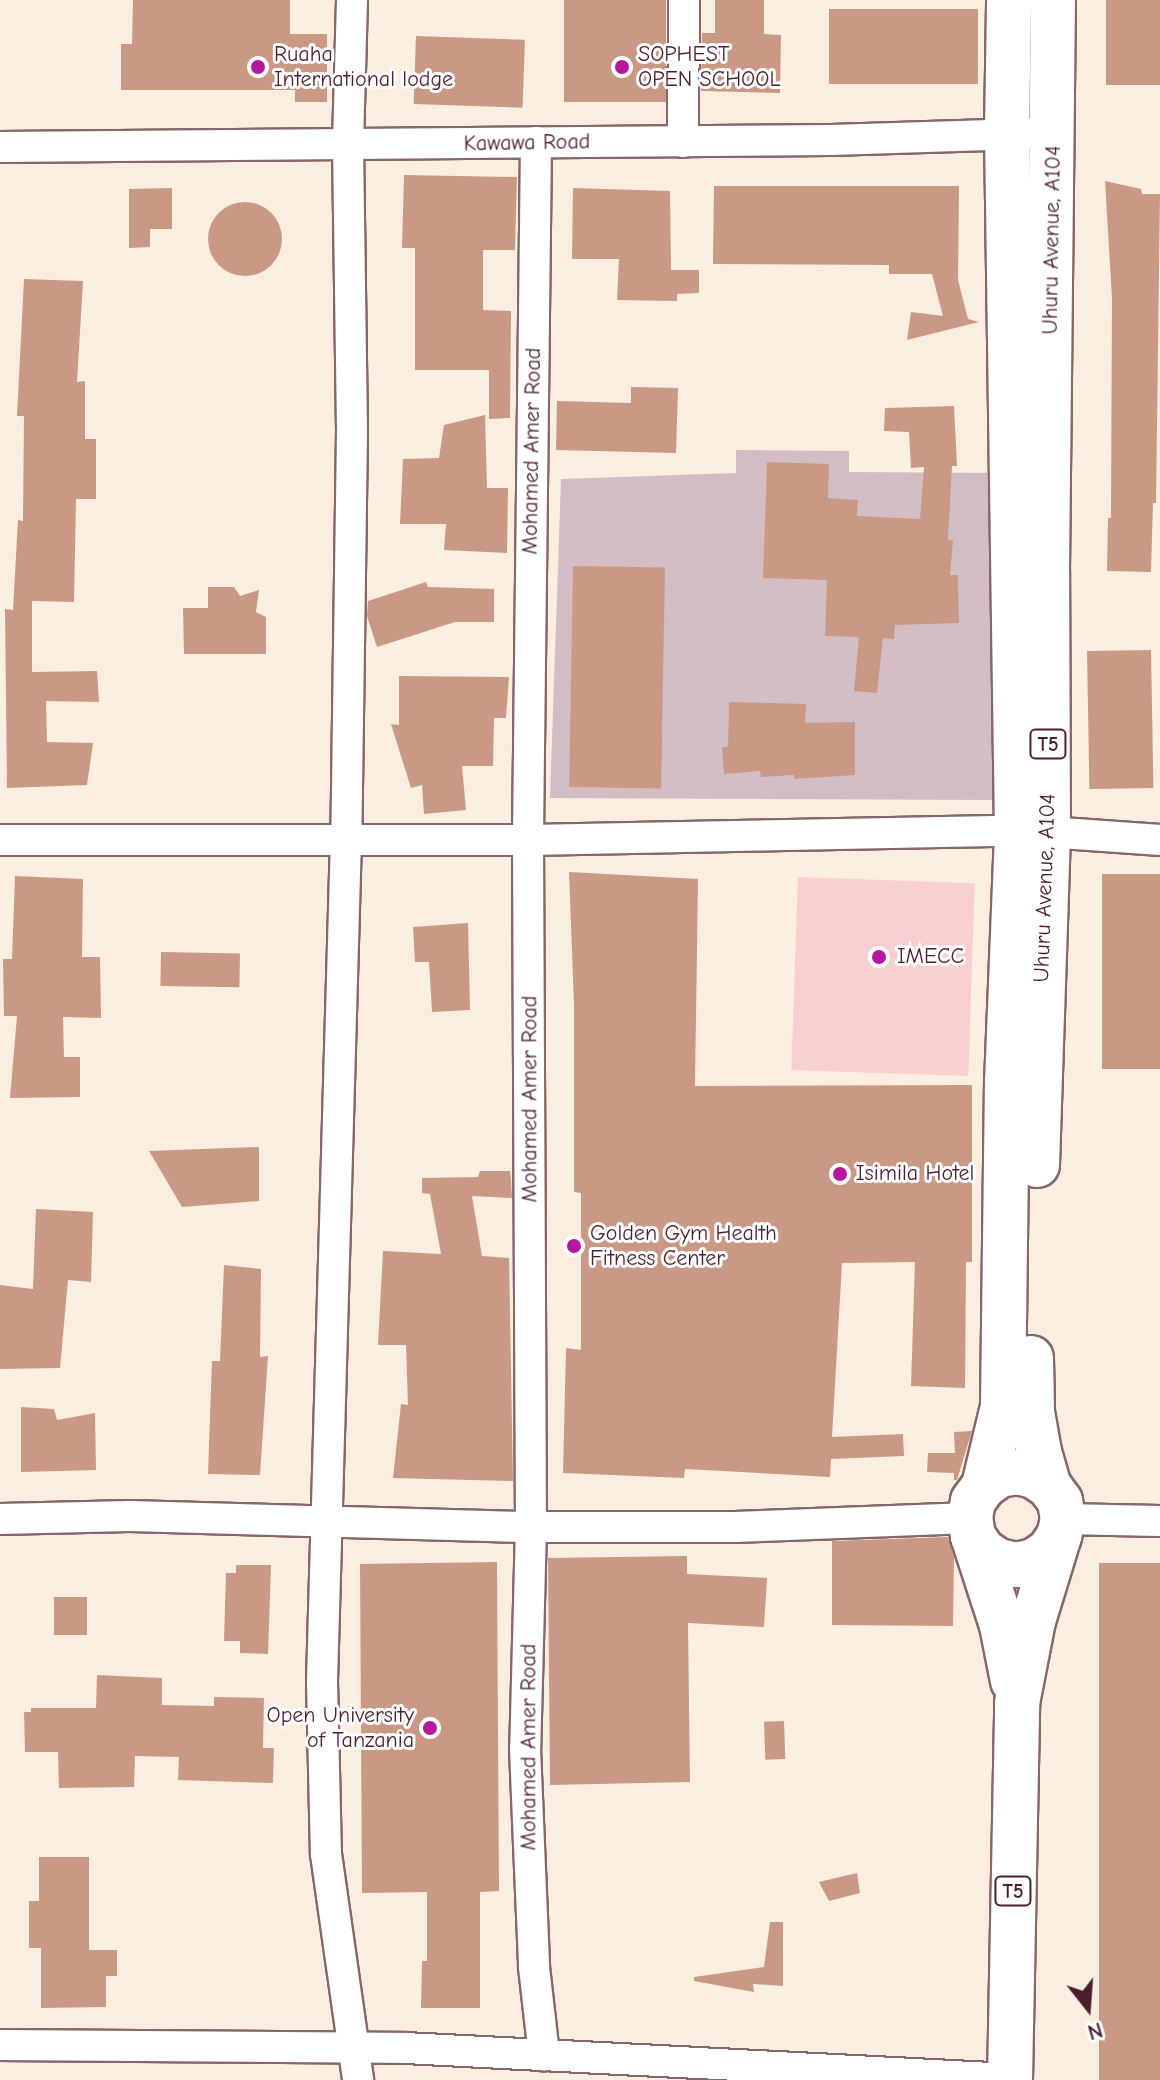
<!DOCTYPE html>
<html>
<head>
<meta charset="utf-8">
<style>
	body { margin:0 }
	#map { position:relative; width:1160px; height:2080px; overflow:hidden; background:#f9eedf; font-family:"Comic Neue",sans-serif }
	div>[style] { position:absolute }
	.built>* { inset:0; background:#f7cfd0; transform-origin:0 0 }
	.industrial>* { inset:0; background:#d2bdc5 }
	.building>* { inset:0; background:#c99985; transform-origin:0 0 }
	.round { border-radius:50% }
	.roads { filter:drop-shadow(2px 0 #87676a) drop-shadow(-2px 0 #87676a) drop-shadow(0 2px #87676a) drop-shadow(0 -2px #87676a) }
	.minor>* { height:30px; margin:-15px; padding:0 15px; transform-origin:15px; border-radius:15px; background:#fff }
	.highway>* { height:44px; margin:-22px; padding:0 22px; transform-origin:22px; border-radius:22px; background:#fff }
	.dots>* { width:22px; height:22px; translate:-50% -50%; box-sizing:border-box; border:4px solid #fff; border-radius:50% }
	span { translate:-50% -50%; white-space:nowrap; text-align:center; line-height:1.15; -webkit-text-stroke:6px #fff; paint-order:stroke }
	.shield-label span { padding:2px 6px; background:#fff; border:2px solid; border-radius:6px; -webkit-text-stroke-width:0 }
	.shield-label { font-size:20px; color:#4a1f2b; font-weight:700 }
	.poi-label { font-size:22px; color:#4a1f2b }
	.left { translate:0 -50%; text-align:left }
	.right { translate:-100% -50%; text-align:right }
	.street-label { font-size:22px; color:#4a1f2b }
	.north { position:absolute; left:1048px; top:1968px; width:80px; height:80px; -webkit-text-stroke:6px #fff; paint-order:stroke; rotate:163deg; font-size:22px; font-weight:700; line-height:32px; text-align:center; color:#4a1f2b }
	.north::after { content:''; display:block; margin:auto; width:28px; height:36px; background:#4a1f2b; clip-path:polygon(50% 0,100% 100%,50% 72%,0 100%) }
</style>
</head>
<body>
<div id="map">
	<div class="built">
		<i style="left:798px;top:877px;width:177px;height:193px;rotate:2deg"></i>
	</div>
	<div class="industrial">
		<i style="clip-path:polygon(736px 450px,849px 451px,849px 472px,1005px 473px,1002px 800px,550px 798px,561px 479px,736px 473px)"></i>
	</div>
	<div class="building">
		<i style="clip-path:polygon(133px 0,290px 0,290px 34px,327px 34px,327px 102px,295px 102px,295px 90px,121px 90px,121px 44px,132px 44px)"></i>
		<i style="left:564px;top:0;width:102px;height:102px"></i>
		<i style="clip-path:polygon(715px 0,764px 0,764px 34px,781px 35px,780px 93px,701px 91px,702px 33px,715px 33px)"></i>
		<i style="left:1106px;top:0;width:54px;height:85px"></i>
		<i style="left:829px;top:9px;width:149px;height:75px"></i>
		<i style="left:416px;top:36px;width:109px;height:68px;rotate:2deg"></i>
		<i style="clip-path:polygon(404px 175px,517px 177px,515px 250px,483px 250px,483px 310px,511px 311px,510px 418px,489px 419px,489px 370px,415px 370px,415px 248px,402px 248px)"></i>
		<i style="clip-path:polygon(1105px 181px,1141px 189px,1142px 194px,1160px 194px,1156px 503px,1153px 503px,1151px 572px,1107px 571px,1108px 518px,1111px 518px,1112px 298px)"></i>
		<i style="clip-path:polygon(714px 186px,959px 186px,958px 280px,968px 319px,979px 322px,907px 340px,911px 312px,943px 316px,932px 274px,889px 274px,889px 265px,713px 264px)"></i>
		<i style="clip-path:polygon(172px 188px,172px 229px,150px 229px,150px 247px,129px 248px,129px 189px)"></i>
		<i style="clip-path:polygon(573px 188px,670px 191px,671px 270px,699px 270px,699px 293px,677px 294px,677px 301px,617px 300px,619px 259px,572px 259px)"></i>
		<i class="round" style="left:208px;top:202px;width:74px;height:74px"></i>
		<i style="clip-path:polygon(24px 279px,83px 281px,77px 382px,85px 381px,85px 439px,96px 439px,96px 499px,76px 499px,74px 602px,32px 601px,32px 672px,97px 671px,99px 702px,46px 701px,47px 742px,93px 743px,87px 785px,7px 788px,5px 609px,13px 610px,18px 520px,23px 521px,24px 416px,17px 416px)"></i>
		<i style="clip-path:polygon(631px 387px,678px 388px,676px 453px,556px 450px,557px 401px,631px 403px)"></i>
		<i style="clip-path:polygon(954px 406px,957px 466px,952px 466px,948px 540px,953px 540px,950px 575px,958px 575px,959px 623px,895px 625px,894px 639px,883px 638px,877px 693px,854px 691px,859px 637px,825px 636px,827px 580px,763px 578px,767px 462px,829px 464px,828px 498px,858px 500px,857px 516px,920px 519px,924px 467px,911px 468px,909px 432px,884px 431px,885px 408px)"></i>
		<i style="clip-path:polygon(485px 415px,487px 488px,508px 488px,507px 553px,444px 550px,446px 524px,400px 524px,403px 459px,439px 458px,444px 425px)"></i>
		<i style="left:573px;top:566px;width:92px;height:221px;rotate:1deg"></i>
		<i style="clip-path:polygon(426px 582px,428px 587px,494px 589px,494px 622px,455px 622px,377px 647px,367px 616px,368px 601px)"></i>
		<i style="clip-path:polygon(208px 587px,234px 587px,240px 596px,259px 590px,256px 612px,266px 617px,266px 654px,184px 654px,183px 608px,208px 608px)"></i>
		<i style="left:1151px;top:650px;width:138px;height:64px;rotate:89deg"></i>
		<i style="clip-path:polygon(399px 676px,509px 677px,506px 718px,494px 718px,493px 766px,462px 766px,466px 810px,424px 814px,422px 785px,411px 788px,391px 724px,399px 725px)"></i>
		<i style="clip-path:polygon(729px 702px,806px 704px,805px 723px,855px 722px,855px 775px,794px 779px,794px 775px,761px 777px,760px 771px,724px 774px,722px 747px,728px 747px)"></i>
		<i style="clip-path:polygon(569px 872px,698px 879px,695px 1086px,972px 1085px,972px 1262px,966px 1262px,965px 1388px,911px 1386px,915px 1262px,842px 1263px,832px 1437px,903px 1434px,904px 1456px,831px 1459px,830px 1477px,685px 1469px,684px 1478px,563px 1473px,566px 1348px,581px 1350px,581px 1193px,574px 1192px,574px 1004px)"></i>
		<i style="left:1160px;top:874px;width:195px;height:58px;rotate:90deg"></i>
		<i style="clip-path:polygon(15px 876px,83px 879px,82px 957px,100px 957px,101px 1018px,63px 1017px,64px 1057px,80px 1057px,80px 1097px,10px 1098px,17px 1016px,4px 1016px,3px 959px,12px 959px)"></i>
		<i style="clip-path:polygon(468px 923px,470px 1010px,432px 1012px,429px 962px,415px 962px,413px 927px)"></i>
		<i style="left:161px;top:952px;width:79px;height:34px;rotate:1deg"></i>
		<i style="clip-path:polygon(259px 1147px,259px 1201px,182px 1207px,149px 1151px)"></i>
		<i style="clip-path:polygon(480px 1171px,510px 1171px,511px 1180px,512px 1198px,472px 1196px,482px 1256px,509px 1258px,513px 1481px,393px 1478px,401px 1404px,408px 1405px,406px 1345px,378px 1345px,383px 1251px,441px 1254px,430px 1194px,422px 1193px,422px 1178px,478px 1177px)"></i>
		<i style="clip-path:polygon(36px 1209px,93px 1212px,91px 1282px,68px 1280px,60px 1368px,0 1369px,0 1285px,33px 1289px)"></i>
		<i style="clip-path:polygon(224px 1265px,261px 1269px,260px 1357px,268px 1356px,260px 1475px,208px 1474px,212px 1361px,220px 1361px)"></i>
		<i style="clip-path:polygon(21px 1407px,54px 1409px,57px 1420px,95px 1413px,96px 1470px,21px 1472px)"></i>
		<i style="clip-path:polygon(972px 1431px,957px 1480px,954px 1480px,954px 1473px,927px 1472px,928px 1453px,955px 1453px,954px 1432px)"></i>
		<i style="clip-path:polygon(948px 1537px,954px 1557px,953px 1626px,832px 1625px,832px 1541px)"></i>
		<i style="clip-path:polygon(687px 1556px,687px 1574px,767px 1578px,764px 1627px,688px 1623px,690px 1782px,550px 1785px,548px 1558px)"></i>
		<i style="clip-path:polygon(497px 1562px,499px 1891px,480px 1892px,480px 2008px,421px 2008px,422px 1961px,427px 1961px,427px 1892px,362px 1893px,360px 1564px)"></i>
		<i style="left:1099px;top:1563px;width:61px;height:517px"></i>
		<i style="clip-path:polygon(236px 1565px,271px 1565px,268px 1654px,240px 1653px,240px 1641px,224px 1641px,226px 1573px,236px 1573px)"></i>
		<i style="left:54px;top:1597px;width:33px;height:38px"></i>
		<i style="clip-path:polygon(97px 1675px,162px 1678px,162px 1705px,214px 1706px,214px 1697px,264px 1698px,263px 1748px,274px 1748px,273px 1783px,178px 1780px,179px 1757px,135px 1756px,134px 1787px,59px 1788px,58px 1752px,25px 1752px,24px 1712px,31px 1712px,31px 1708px,96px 1708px)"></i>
		<i style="left:784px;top:1721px;width:38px;height:20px;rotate:88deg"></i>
		<i style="clip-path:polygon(39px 1857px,89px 1857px,89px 1950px,117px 1950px,117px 1976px,106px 1976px,106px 2007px,41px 2008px,41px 1948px,29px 1948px,29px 1901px,39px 1901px)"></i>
		<i style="clip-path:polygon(857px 1873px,860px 1893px,829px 1901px,819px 1882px)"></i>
		<i style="clip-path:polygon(770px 1922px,783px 1922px,783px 1986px,753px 1984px,754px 1992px,694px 1981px,694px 1977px,764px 1967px)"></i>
	</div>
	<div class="roads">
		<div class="minor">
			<i style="left:352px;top:0;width:144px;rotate:91.6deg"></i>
			<i style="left:348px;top:144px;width:287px;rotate:89.2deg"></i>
			<i style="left:352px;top:431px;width:407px;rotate:90.8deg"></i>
			<i style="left:346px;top:838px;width:843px;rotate:91.63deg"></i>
			<i style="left:322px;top:1681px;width:173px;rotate:88.7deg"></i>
			<i style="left:326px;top:1854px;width:228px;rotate:81.9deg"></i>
			<i style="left:536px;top:142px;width:698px;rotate:90.66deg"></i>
			<i style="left:528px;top:840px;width:687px;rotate:89.75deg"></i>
			<i style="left:531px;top:1527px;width:222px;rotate:91.5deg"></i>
			<i style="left:525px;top:1749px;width:218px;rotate:87.6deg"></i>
			<i style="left:534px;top:1967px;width:89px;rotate:83.5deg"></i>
			<i style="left:683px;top:142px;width:142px;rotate:-89.6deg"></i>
			<i style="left:0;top:147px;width:831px;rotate:-0.48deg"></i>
			<i style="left:831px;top:140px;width:222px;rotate:-1.8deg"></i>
			<i style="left:1048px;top:832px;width:112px;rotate:4.1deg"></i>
			<i style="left:0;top:840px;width:528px"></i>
			<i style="left:528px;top:840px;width:489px;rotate:-1.1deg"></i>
			<i style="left:0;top:1519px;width:130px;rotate:-1.3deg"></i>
			<i style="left:130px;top:1516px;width:401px;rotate:1.6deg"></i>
			<i style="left:531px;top:1527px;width:204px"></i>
			<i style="left:735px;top:1527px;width:235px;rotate:-2.2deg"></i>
			<i style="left:1063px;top:1519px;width:97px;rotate:1.2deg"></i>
			<i style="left:0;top:2045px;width:405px;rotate:0.4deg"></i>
			<i style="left:405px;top:2048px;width:606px;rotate:2.93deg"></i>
		</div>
		<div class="highway">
			<i style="left:1037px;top:1165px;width:333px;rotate:-88.1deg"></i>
			<i style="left:1048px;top:832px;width:262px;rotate:-90.2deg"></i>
			<i style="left:1047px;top:570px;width:570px;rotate:-89.4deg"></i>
			<i style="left:1031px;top:1358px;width:54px;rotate:88.9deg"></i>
			<i style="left:1032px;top:1412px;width:41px;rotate:80.1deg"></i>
			<i style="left:1039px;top:1452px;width:35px;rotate:74deg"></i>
			<i style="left:984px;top:1486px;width:19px;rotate:-36deg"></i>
			<i style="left:999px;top:1475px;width:18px;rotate:-9deg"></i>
			<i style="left:1017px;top:1472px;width:17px;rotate:13deg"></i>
			<i style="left:1034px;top:1476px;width:18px;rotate:34deg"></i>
			<i style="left:1049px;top:1486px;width:19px;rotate:54deg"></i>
			<i style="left:1060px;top:1501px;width:18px;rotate:81deg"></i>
			<i style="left:1063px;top:1519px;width:17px;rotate:103deg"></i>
			<i style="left:1059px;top:1536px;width:18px;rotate:124deg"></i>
			<i style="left:1049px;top:1551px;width:18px;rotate:146deg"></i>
			<i style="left:1034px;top:1561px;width:18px;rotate:167deg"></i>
			<i style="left:1016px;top:1565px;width:18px;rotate:-167deg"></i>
			<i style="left:998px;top:1561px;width:18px;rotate:-146deg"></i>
			<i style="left:983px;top:1551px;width:18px;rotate:-124deg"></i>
			<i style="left:973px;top:1536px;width:18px;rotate:-99deg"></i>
			<i style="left:970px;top:1518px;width:17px;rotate:-80deg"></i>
			<i style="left:973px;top:1501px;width:19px;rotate:-54deg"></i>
			<i style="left:984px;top:1486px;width:81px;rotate:-76.5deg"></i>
			<i style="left:1003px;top:1407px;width:324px;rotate:-89.3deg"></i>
			<i style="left:1007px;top:1083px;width:252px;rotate:-87.7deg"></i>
			<i style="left:1017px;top:831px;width:699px;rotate:-90.82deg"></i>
			<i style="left:1007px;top:132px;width:132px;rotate:-89.1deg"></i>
			<i style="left:973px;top:1536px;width:94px;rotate:72deg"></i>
			<i style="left:1002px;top:1625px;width:57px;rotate:78.9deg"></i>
			<i style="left:1010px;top:2080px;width:377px;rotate:-88.9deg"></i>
			<i style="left:1017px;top:1703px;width:84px;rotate:-79deg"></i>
			<i style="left:1033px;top:1621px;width:89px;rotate:-73deg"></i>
		</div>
	</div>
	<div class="dots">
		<i style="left:258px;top:67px;background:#b5179e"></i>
		<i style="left:622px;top:67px;background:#b5179e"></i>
		<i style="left:879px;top:957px;background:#b5179e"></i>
		<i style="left:840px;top:1174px;background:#b5179e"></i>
		<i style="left:574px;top:1246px;background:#b5179e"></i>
		<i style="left:430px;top:1728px;background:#b5179e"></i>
	</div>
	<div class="shield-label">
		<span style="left:1048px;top:744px">T5</span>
		<span style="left:1013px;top:1891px">T5</span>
	</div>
	<div class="poi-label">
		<span class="left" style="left:274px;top:67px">Ruaha<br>International lodge</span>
		<span class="left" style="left:638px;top:67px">SOPHEST<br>OPEN SCHOOL</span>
		<span class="left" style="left:897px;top:957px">IMECC</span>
		<span class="left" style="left:856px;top:1174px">Isimila Hotel</span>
		<span class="left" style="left:590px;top:1246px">Golden Gym Health<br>Fitness Center</span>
		<span class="right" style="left:414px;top:1728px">Open University<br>of Tanzania</span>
	</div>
	<div class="street-label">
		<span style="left:527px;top:143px;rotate:-1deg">Kawawa Road</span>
		<span style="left:1052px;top:240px;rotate:-89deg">Uhuru Avenue, A104</span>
		<span style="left:532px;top:451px;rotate:-89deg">Mohamed Amer Road</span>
		<span style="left:1045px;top:888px;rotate:-88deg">Uhuru Avenue, A104</span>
		<span style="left:530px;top:1099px;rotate:-90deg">Mohamed Amer Road</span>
		<span style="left:529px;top:1747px;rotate:-90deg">Mohamed Amer Road</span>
	</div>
	<div class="north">N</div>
</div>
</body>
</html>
